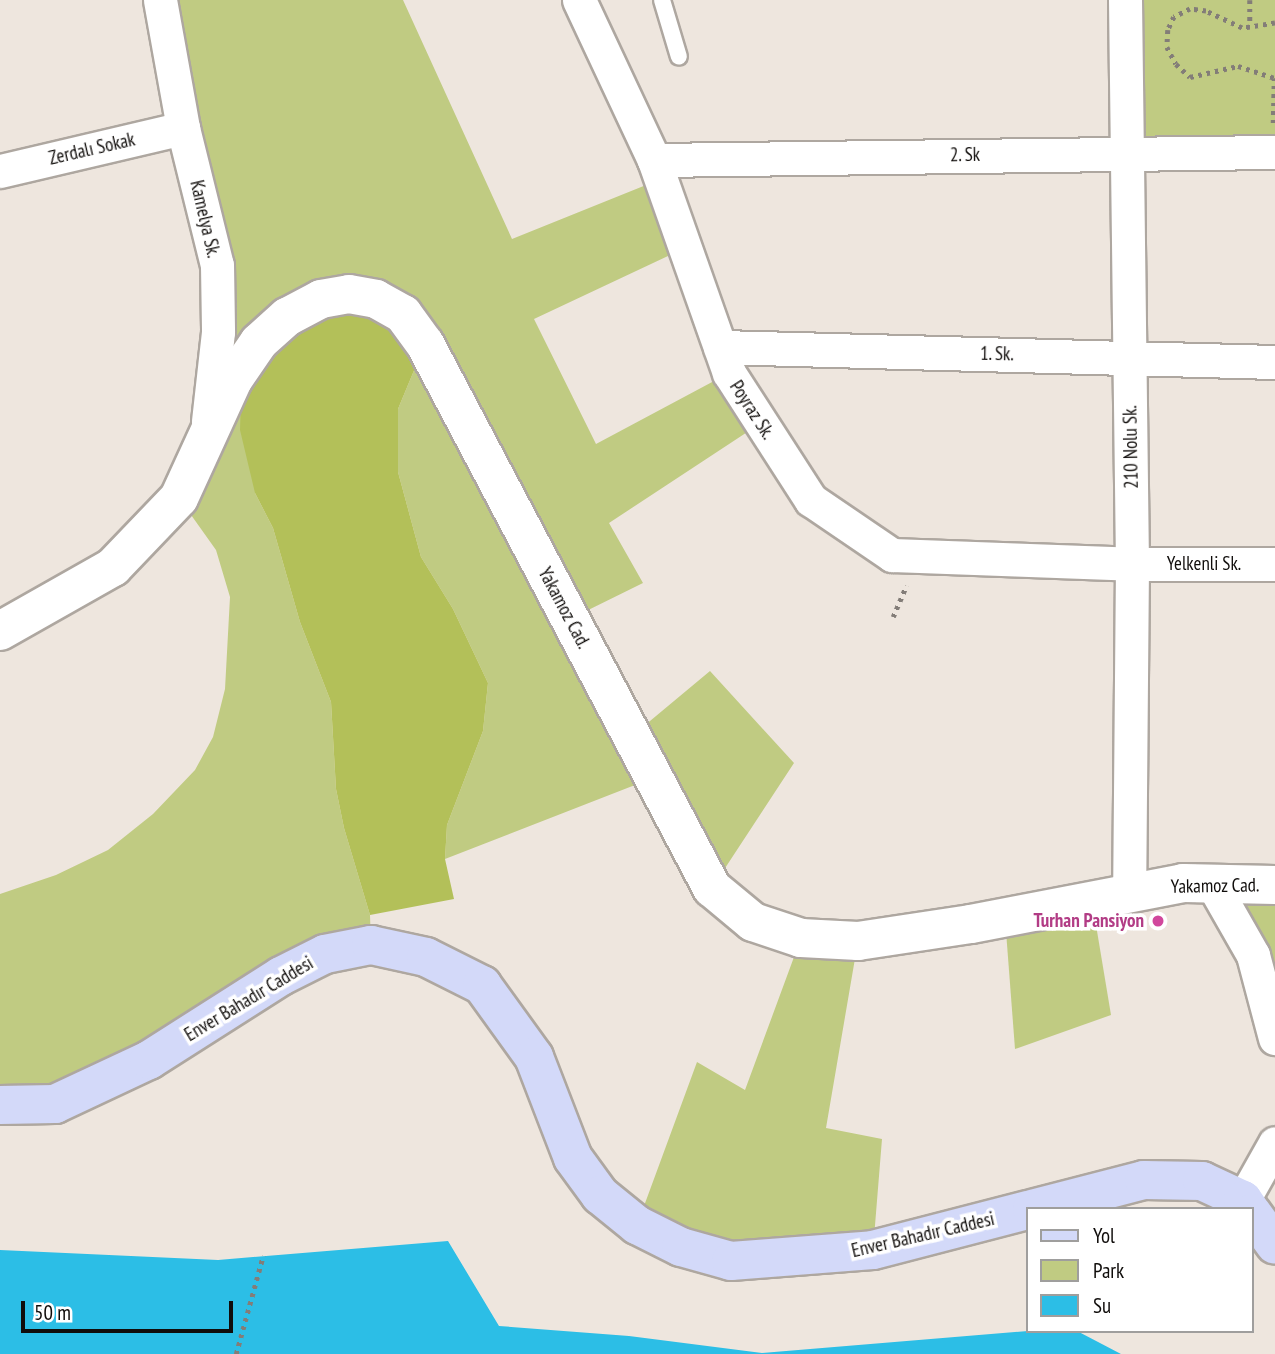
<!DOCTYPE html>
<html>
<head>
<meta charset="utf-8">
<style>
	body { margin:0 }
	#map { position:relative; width:1275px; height:1354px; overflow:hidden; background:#eee6de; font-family:"PT Sans Narrow",sans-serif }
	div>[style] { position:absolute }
	.green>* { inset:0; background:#c0cb82; transform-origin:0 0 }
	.forest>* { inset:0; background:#b3c059 }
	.water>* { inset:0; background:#2cbee6 }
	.path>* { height:4.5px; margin-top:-2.25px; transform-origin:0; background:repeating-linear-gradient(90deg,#837d78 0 3.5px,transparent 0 8.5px) }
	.roads { filter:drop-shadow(2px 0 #aea7a0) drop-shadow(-2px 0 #aea7a0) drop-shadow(0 2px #aea7a0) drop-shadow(0 -2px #aea7a0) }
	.service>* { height:16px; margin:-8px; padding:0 8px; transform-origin:8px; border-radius:8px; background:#fff }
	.minor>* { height:33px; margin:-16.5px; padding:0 16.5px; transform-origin:16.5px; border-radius:16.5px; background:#fff }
	.tertiary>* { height:38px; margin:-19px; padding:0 19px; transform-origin:19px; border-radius:19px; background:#fff }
	.secondary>* { height:38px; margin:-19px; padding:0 19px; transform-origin:19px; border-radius:19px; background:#d3d9f9 }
	.dots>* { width:19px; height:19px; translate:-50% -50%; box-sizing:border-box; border:4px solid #fff; border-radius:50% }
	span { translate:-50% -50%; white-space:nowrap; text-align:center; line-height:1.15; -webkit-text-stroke:7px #fff; paint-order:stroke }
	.street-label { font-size:19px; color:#100d0b }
	.hotel-label { font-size:19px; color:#b23c85; font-weight:700 }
	.right { translate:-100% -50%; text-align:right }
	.legend { position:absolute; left:1026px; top:1207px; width:228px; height:126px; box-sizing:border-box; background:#fff; border:2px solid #9f9e9d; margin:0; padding:9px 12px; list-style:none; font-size:21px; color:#100d0b }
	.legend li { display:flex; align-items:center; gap:14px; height:35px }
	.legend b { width:35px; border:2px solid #9f9e9d }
	.scale { position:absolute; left:21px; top:1301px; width:212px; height:32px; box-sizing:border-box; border:4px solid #100d0b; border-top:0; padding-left:9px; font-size:21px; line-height:24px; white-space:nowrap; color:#100d0b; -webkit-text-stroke:5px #fff; paint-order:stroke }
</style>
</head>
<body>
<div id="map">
	<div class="green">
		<i style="clip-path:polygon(160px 0,403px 0,512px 239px,661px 179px,685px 248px,534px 319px,596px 444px,729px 373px,761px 423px,609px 523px,643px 583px,570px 619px,632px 736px,710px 671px,794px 763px,712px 888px,653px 778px,445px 859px,447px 825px,483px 731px,488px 683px,453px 609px,421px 557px,398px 472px,398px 409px,425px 344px,255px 493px,273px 528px,300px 622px,331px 702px,336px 789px,344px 828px,370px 915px,371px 945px,149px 1060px,0 1105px,0 894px,56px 875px,108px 850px,153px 814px,195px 770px,213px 737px,225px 689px,230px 597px,216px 550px,179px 498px,218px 332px)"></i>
		<i style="left:1125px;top:0;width:150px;height:153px"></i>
		<i style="clip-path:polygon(1212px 883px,1275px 885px,1275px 1038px)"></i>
		<i style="clip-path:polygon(1092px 901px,1111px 1015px,1015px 1049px,1005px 918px)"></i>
		<i style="clip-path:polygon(801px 938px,858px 941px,826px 1128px,882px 1139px,873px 1250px,788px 1258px,637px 1225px,697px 1062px,745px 1090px)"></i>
	</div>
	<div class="forest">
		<i style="clip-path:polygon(349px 294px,425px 344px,398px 409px,398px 472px,421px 557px,453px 609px,488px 683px,483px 731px,447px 825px,445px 859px,454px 899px,370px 915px,344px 828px,336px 789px,331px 702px,300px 622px,273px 528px,255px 493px,240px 430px,242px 366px)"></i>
	</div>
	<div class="water">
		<i style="clip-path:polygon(448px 1241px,499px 1326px,629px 1336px,762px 1353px,1028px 1331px,1077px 1331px,1121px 1354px,0 1354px,0 1250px,218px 1260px)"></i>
	</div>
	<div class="path">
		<i style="left:1250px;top:0;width:25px;rotate:90deg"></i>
		<i style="left:1275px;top:23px;width:33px;rotate:171deg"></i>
		<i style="left:1242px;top:28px;width:40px;rotate:-155deg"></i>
		<i style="left:1206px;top:11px;width:16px;rotate:-173deg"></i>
		<i style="left:1190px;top:9px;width:18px;rotate:153deg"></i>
		<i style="left:1174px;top:17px;width:14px;rotate:115deg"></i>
		<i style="left:1168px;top:30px;width:17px;rotate:93deg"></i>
		<i style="left:1167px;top:47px;width:19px;rotate:62deg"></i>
		<i style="left:1176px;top:64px;width:19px;rotate:43deg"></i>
		<i style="left:1190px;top:77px;width:49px;rotate:-12.9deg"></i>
		<i style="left:1238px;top:66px;width:39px;rotate:18deg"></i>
		<i style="left:1273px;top:123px;width:45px;rotate:-88.7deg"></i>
		<i style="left:893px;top:617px;width:34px;rotate:-67deg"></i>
		<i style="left:236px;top:1354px;width:102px;rotate:-74.6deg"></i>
	</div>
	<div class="roads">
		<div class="service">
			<i style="left:662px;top:0;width:59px;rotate:73.4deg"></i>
		</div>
		<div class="minor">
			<i style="left:160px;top:0;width:130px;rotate:79.8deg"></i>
			<i style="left:183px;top:128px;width:141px;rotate:76.1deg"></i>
			<i style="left:217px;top:265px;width:67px;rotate:89.1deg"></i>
			<i style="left:218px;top:332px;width:90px;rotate:96.4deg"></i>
			<i style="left:579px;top:0;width:177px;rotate:64.9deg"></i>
			<i style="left:654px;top:160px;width:226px;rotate:70.6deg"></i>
			<i style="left:729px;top:373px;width:151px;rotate:57.2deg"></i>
			<i style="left:811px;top:500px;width:98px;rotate:34.2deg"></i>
			<i style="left:892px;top:555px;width:240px;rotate:2.1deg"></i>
			<i style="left:1132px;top:564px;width:143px"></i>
			<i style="left:1125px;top:0;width:564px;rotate:89.29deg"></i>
			<i style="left:1132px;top:564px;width:329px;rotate:90.5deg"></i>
			<i style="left:654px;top:160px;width:621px;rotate:-0.74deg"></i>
			<i style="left:0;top:171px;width:188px;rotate:-13.2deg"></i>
			<i style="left:720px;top:347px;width:555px;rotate:1.55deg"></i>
			<i style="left:1212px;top:883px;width:83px;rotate:60.3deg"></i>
			<i style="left:1253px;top:955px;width:86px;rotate:75.2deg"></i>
			<i style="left:1243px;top:1200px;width:65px;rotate:-60.7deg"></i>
		</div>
		<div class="tertiary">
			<i style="left:0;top:631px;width:130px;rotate:-29.5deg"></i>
			<i style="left:113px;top:567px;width:95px;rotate:-46.3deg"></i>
			<i style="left:179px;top:498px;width:130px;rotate:-65.4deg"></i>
			<i style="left:233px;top:380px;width:46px;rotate:-55.6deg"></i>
			<i style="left:259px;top:342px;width:38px;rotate:-42deg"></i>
			<i style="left:287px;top:317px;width:38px;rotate:-28deg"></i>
			<i style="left:321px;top:299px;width:28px;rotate:-10deg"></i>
			<i style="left:349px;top:294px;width:27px;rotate:10deg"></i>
			<i style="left:376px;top:299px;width:31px;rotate:29deg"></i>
			<i style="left:403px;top:314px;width:37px;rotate:54deg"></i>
			<i style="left:425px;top:344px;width:615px;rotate:62.19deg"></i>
			<i style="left:712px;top:888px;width:53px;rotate:39.7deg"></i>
			<i style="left:753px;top:922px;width:51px;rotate:18.4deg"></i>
			<i style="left:801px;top:938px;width:57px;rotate:3deg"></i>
			<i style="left:858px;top:941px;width:114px;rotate:-8.6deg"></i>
			<i style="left:971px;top:924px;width:216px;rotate:-10.9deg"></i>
			<i style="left:1183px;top:883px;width:92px;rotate:1.2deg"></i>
		</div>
		<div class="secondary">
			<i style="left:0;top:1105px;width:55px;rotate:-1deg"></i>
			<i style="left:55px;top:1104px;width:104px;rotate:-25.1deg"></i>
			<i style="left:149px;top:1060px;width:156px;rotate:-32.5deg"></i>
			<i style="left:281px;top:976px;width:49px;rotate:-26.6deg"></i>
			<i style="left:325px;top:954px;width:47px;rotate:-11.1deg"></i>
			<i style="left:371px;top:945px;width:56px;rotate:12.3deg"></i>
			<i style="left:426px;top:957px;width:63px;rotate:26.6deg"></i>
			<i style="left:482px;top:985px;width:89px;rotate:54.2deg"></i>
			<i style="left:534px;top:1057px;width:108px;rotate:68.9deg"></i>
			<i style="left:573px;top:1158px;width:46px;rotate:53.9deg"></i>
			<i style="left:600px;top:1195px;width:48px;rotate:39deg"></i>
			<i style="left:637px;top:1225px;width:49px;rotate:26.6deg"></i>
			<i style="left:681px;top:1247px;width:52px;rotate:15.6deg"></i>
			<i style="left:731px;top:1261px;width:142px;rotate:-4.4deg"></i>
			<i style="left:873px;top:1250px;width:160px;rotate:-14.5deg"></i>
			<i style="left:1032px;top:1209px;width:116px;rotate:-14.5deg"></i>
			<i style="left:1144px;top:1180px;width:58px;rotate:1deg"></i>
			<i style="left:1202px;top:1181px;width:45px;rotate:24.9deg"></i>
			<i style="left:1243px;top:1200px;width:11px;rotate:56deg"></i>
			<i style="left:1252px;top:1213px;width:39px;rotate:54deg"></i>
		</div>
	</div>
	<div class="dots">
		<i style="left:1158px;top:921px;background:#d1479c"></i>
	</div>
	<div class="street-label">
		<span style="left:92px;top:149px;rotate:-13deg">Zerdalı Sokak</span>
		<span style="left:965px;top:155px;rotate:-1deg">2. Sk</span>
		<span style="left:205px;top:219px;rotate:77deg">Kamelya Sk.</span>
		<span style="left:997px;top:354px;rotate:1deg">1. Sk.</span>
		<span style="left:752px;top:410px;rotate:57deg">Poyraz Sk.</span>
		<span style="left:1131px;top:447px;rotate:-91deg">210 Nolu Sk.</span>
		<span style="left:1204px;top:564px">Yelkenli Sk.</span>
		<span style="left:564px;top:608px;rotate:62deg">Yakamoz Cad.</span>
		<span style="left:1215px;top:886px;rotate:-1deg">Yakamoz Cad.</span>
		<span style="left:249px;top:999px;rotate:-31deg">Enver Bahadır Caddesi</span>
		<span style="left:923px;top:1235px;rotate:-13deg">Enver Bahadır Caddesi</span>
	</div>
	<div class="hotel-label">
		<span class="right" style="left:1144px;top:921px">Turhan Pansiyon</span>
	</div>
	<ul class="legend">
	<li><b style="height:9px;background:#d3d9f9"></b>Yol</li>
	<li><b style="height:19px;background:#c0cb82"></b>Park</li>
	<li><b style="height:19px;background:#2cbee6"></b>Su</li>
	</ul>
	<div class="scale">50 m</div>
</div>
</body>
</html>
